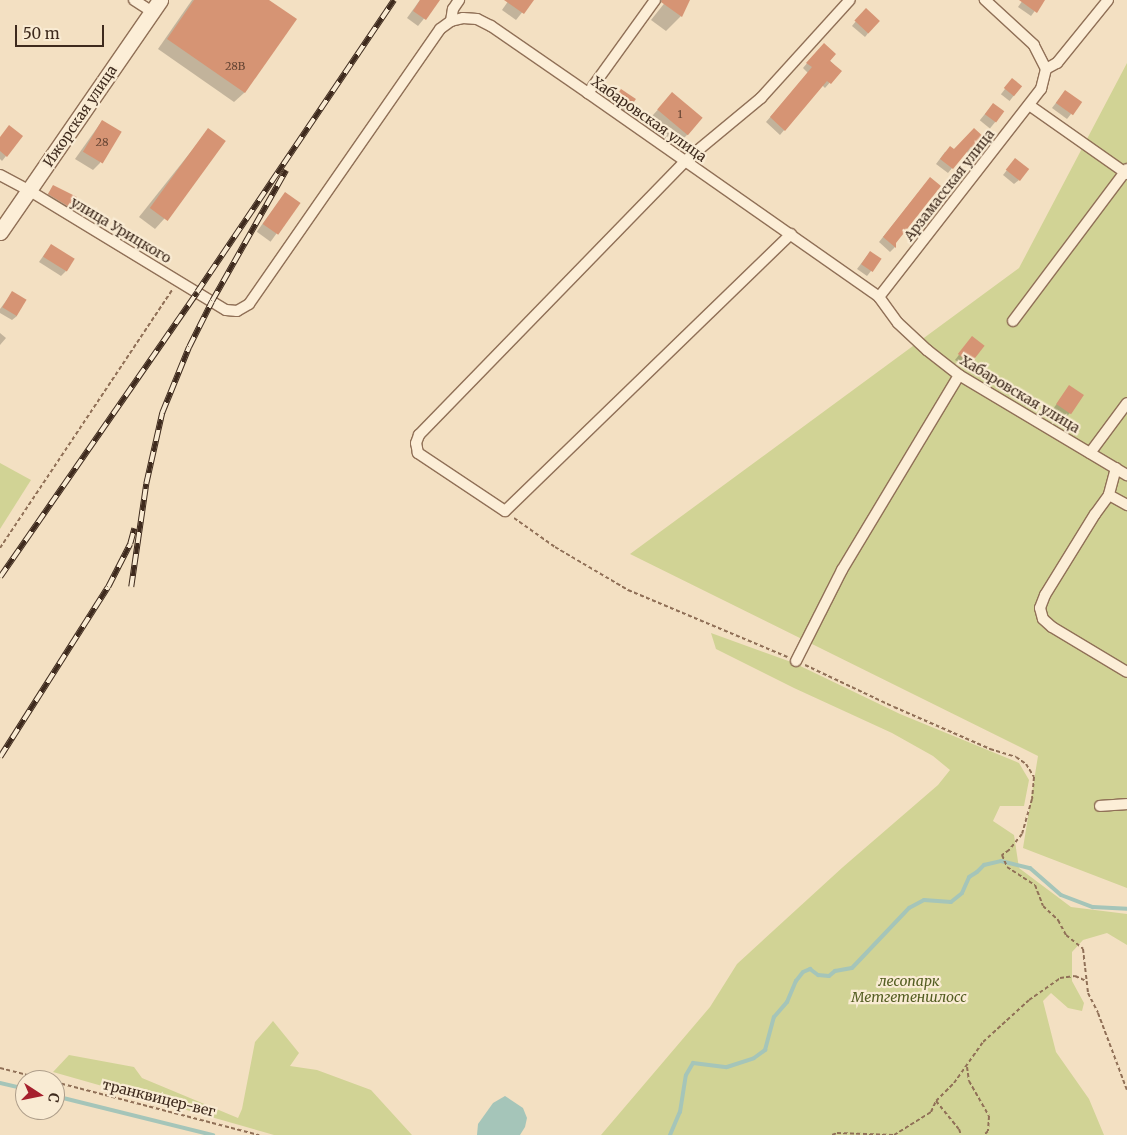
<!DOCTYPE html>
<html>
<head>
<meta charset="utf-8">
<style>
	body { margin:0 }
	#map { position:relative; width:1127px; height:1135px; overflow:hidden; background:#f3e0c2; font-family:Merriweather,serif }
	div>[style] { position:absolute }
	.green>* { inset:0; background:#d1d395 }
	.water>* { inset:0; background:#a5c5b9 }
	.shadow>* { inset:0; background:#0003; transform-origin:0 0 }
	.stream>* { height:4px; margin:-2px; padding:0 2px; transform-origin:2px; border-radius:2px; background:#a5c5b9 }
	.building>* { inset:0; background:#d69474; transform-origin:0 0 }
	.path>* { height:2px; margin-top:-1px; transform-origin:0; background:repeating-linear-gradient(90deg,#907057 0 4px,transparent 0 6.5px) }
	.roads { filter:drop-shadow(1px 0 #907057) drop-shadow(-1px 0 #907057) drop-shadow(0 1px #907057) drop-shadow(0 -1px #907057) }
	.street>* { height:10px; margin:-5px; padding:0 5px; transform-origin:5px; border-radius:5px; background:#fceed7 }
	.secondary>* { height:15px; margin:-7.5px; padding:0 7.5px; transform-origin:7.5px; border-radius:7.5px; background:#fceed7 }
	.rail>* { height:5.5px; margin-top:-2.75px; transform-origin:0; background:repeating-linear-gradient(90deg,#f9ebd3 0 11px,#3e2a1d 0 22px); box-sizing:border-box; border-block:1px solid #3e2a1d }
	span { translate:-50% -50%; white-space:nowrap; text-align:center; line-height:1.15; -webkit-text-stroke:4.5px #f9ebd3; paint-order:stroke }
	.number-label { font-size:11px; color:#644433 }
	.number-label span { -webkit-text-stroke-width:0 }
	.street-label { font-size:14px; color:#3e2a1d }
	.park-label { font-size:14px; color:#535d21; font-style:italic }
	.north { position:absolute; left:15px; top:1070px; width:50px; height:50px; box-sizing:border-box; background:#f9ebd3; border:1px solid #ae9e8a; border-radius:50%; rotate:101deg; font-size:14px; font-weight:700; line-height:20px; text-align:center; color:#3e2a1d }
	.north::after { content:''; display:block; margin:auto; width:18px; height:22px; background:#a6202d; clip-path:polygon(50% 0,100% 100%,50% 72%,0 100%) }
	.scale { position:absolute; left:15px; top:25px; width:89px; height:22px; box-sizing:border-box; border:2px solid #3e2a1d; border-top:0; padding-left:6px; font-size:15px; line-height:18px; white-space:nowrap; color:#3e2a1d; -webkit-text-stroke:4px #f9ebd3; paint-order:stroke }
</style>
</head>
<body>
<div id="map">
	<div class="green">
		<i style="clip-path:polygon(1127px 63px,1127px 888px,1023px 848px,1038px 756px,630px 554px,1019px 268px)"></i>
		<i style="clip-path:polygon(0 463px,31px 480px,0 529px)"></i>
		<i style="clip-path:polygon(711px 633px,794px 663px,900px 714px,1019px 763px,1029px 780px,1024px 806px,1000px 806px,993px 821px,1014px 835px,1019px 868px,1071px 907px,1127px 914px,1127px 945px,1107px 933px,1083px 940px,1072px 952px,1072px 981px,1084px 1003px,1082px 1011px,1068px 1008px,1051px 993px,1043px 1001px,1056px 1052px,1089px 1099px,1104px 1135px,601px 1135px,710px 1007px,737px 964px,843px 867px,938px 785px,950px 770px,933px 756px,892px 733px,794px 688px,716px 649px)"></i>
		<i style="clip-path:polygon(273px 1021px,299px 1053px,290px 1066px,317px 1070px,371px 1090px,412px 1135px,274px 1135px,53px 1072px,69px 1055px,134px 1067px,142px 1078px,238px 1118px,242px 1109px,255px 1042px)"></i>
	</div>
	<div class="water">
		<i style="clip-path:polygon(505px 1096px,523px 1108px,527px 1118px,525px 1127px,520px 1135px,477px 1135px,478px 1124px,493px 1103px)"></i>
	</div>
	<div class="shadow">
		<i style="clip-path:polygon(192px 0,267px 0,295px 19px,244px 93px,234px 102px,158px 49px)"></i>
		<i style="clip-path:polygon(420px 0,439px 0,418px 26px,407px 18px)"></i>
		<i style="clip-path:polygon(509px 0,532px 0,516px 20px,502px 10px)"></i>
		<i style="clip-path:polygon(667px 0,689px 0,681px 16px,666px 31px,651px 20px)"></i>
		<i style="clip-path:polygon(1023px 0,1043px 0,1031px 16px,1018px 7px)"></i>
		<i style="clip-path:polygon(861px 15px,869px 32px,865px 37px,852px 26px)"></i>
		<i style="clip-path:polygon(819px 49px,840px 71px,825px 88px,822px 85px,780px 135px,766px 122px,808px 73px,803px 68px)"></i>
		<i style="left:1012px;top:80px;width:11px;height:18px;rotate:38deg"></i>
		<i style="clip-path:polygon(622px 91px,628px 109px,621px 116px,608px 107px)"></i>
		<i style="clip-path:polygon(1065px 91px,1071px 114px,1067px 119px,1052px 108px)"></i>
		<i style="clip-path:polygon(672px 94px,688px 134px,673px 149px,644px 125px)"></i>
		<i style="left:993px;top:104px;width:13px;height:21px;rotate:39deg"></i>
		<i style="clip-path:polygon(102px 121px,100px 163px,93px 170px,75px 159px)"></i>
		<i style="clip-path:polygon(209px 129px,164px 219px,155px 229px,139px 217px)"></i>
		<i style="clip-path:polygon(0 137px,6px 156px,2px 161px,0 159px)"></i>
		<i style="clip-path:polygon(984px 139px,969px 154px,966px 151px,948px 173px,936px 164px,945px 152px)"></i>
		<i style="clip-path:polygon(1011px 165px,1019px 180px,1014px 184px,1003px 175px)"></i>
		<i style="clip-path:polygon(926px 183px,895px 243px,895px 247px,890px 252px,879px 242px)"></i>
		<i style="clip-path:polygon(53px 186px,70px 207px,65px 212px,45px 199px)"></i>
		<i style="left:285px;top:193px;width:17px;height:48px;rotate:36deg"></i>
		<i style="clip-path:polygon(51px 245px,66px 271px,61px 276px,39px 262px)"></i>
		<i style="clip-path:polygon(870px 252px,871px 271px,867px 276px,857px 269px)"></i>
		<i style="clip-path:polygon(12px 293px,17px 316px,12px 320px,0 313px,0 309px)"></i>
		<i style="clip-path:polygon(0 333px,6px 338px,0 345px)"></i>
		<i style="clip-path:polygon(972px 338px,971px 363px,967px 368px,955px 360px)"></i>
		<i style="clip-path:polygon(1069px 387px,1070px 413px,1065px 418px,1053px 409px)"></i>
	</div>
	<div class="stream">
		<i style="left:0;top:1083px;width:26px;rotate:13deg"></i>
		<i style="left:55px;top:1096px;width:163px;rotate:13.9deg"></i>
		<i style="left:670px;top:1135px;width:25px;rotate:-67deg"></i>
		<i style="left:680px;top:1112px;width:37px;rotate:-81deg"></i>
		<i style="left:686px;top:1075px;width:14px;rotate:-60deg"></i>
		<i style="left:693px;top:1063px;width:34px;rotate:7deg"></i>
		<i style="left:727px;top:1067px;width:28px;rotate:-18deg"></i>
		<i style="left:754px;top:1058px;width:14px;rotate:-36deg"></i>
		<i style="left:765px;top:1050px;width:34px;rotate:-75deg"></i>
		<i style="left:774px;top:1017px;width:20px;rotate:-49deg"></i>
		<i style="left:787px;top:1002px;width:23px;rotate:-67deg"></i>
		<i style="left:796px;top:981px;width:11px;rotate:-52deg"></i>
		<i style="left:803px;top:972px;width:8px;rotate:-23deg"></i>
		<i style="left:810px;top:969px;width:10px;rotate:37deg"></i>
		<i style="left:818px;top:975px;width:11px;rotate:5deg"></i>
		<i style="left:829px;top:976px;width:8px;rotate:-40deg"></i>
		<i style="left:835px;top:971px;width:17px;rotate:-10deg"></i>
		<i style="left:852px;top:968px;width:83px;rotate:-46.5deg"></i>
		<i style="left:909px;top:908px;width:17px;rotate:-28deg"></i>
		<i style="left:924px;top:900px;width:27px;rotate:4deg"></i>
		<i style="left:951px;top:902px;width:14px;rotate:-39deg"></i>
		<i style="left:962px;top:893px;width:17px;rotate:-66deg"></i>
		<i style="left:969px;top:877px;width:9px;rotate:-32deg"></i>
		<i style="left:977px;top:872px;width:10px;rotate:-45deg"></i>
		<i style="left:984px;top:865px;width:17px;rotate:-13deg"></i>
		<i style="left:1001px;top:861px;width:30px;rotate:14deg"></i>
		<i style="left:1030px;top:868px;width:41px;rotate:41.1deg"></i>
		<i style="left:1061px;top:895px;width:34px;rotate:21deg"></i>
		<i style="left:1093px;top:907px;width:34px;rotate:3deg"></i>
	</div>
	<div class="building">
		<i style="clip-path:polygon(194px 0,269px 0,297px 19px,245px 93px,167px 39px)"></i>
		<i style="clip-path:polygon(420px 0,440px 0,426px 20px,413px 11px)"></i>
		<i style="clip-path:polygon(504px 0,534px 0,524px 14px)"></i>
		<i style="clip-path:polygon(662px 0,690px 0,682px 17px,661px 2px)"></i>
		<i style="clip-path:polygon(1019px 0,1045px 0,1037px 13px)"></i>
		<i style="left:866px;top:8px;width:19px;height:17px;rotate:43deg"></i>
		<i style="clip-path:polygon(824px 43px,836px 54px,830px 61px,842px 71px,831px 84px,827px 81px,785px 131px,770px 117px,812px 67px,806px 63px)"></i>
		<i style="left:1012px;top:78px;width:13px;height:13px;rotate:39deg"></i>
		<i style="left:621px;top:89px;width:18px;height:12px;rotate:34deg"></i>
		<i style="left:1065px;top:90px;width:21px;height:16px;rotate:35deg"></i>
		<i style="left:672px;top:92px;width:40px;height:23px;rotate:40deg"></i>
		<i style="left:993px;top:103px;width:14px;height:14px;rotate:36deg"></i>
		<i style="left:102px;top:120px;width:23px;height:37px;rotate:31deg"></i>
		<i style="clip-path:polygon(9px 125px,23px 136px,7px 157px,0 151px,0 137px)"></i>
		<i style="left:208px;top:128px;width:22px;height:99px;rotate:36deg"></i>
		<i style="clip-path:polygon(974px 128px,986px 139px,975px 150px,971px 147px,953px 169px,940px 159px,950px 146px,954px 149px)"></i>
		<i style="left:1015px;top:158px;width:18px;height:15px;rotate:38deg"></i>
		<i style="clip-path:polygon(930px 177px,941px 186px,896px 243px,896px 248px,883px 237px)"></i>
		<i style="clip-path:polygon(53px 185px,77px 197px,71px 208px,48px 194px)"></i>
		<i style="left:285px;top:192px;width:19px;height:39px;rotate:35deg"></i>
		<i style="left:51px;top:244px;width:28px;height:15px;rotate:32deg"></i>
		<i style="left:870px;top:251px;width:14px;height:16px;rotate:34deg"></i>
		<i style="left:12px;top:291px;width:17px;height:19px;rotate:31deg"></i>
		<i style="left:972px;top:336px;width:16px;height:23px;rotate:38deg"></i>
		<i style="left:1069px;top:385px;width:18px;height:23px;rotate:34deg"></i>
	</div>
	<div class="path">
		<i style="left:514px;top:518px;width:50px;rotate:35.3deg"></i>
		<i style="left:555px;top:547px;width:85px;rotate:30.5deg"></i>
		<i style="left:628px;top:590px;width:173px;rotate:22.8deg"></i>
		<i style="left:0;top:548px;width:310px;rotate:-56.3deg"></i>
		<i style="left:805px;top:665px;width:98px;rotate:25.3deg"></i>
		<i style="left:894px;top:707px;width:105px;rotate:23.6deg"></i>
		<i style="left:990px;top:749px;width:27px;rotate:17deg"></i>
		<i style="left:1016px;top:757px;width:12px;rotate:35deg"></i>
		<i style="left:1026px;top:764px;width:15px;rotate:58deg"></i>
		<i style="left:1034px;top:777px;width:22px;rotate:95deg"></i>
		<i style="left:1032px;top:799px;width:36px;rotate:106deg"></i>
		<i style="left:1022px;top:834px;width:21px;rotate:129deg"></i>
		<i style="left:1009px;top:850px;width:9px;rotate:144deg"></i>
		<i style="left:1002px;top:855px;width:13px;rotate:67deg"></i>
		<i style="left:1007px;top:867px;width:33px;rotate:33deg"></i>
		<i style="left:1035px;top:885px;width:22px;rotate:69deg"></i>
		<i style="left:1043px;top:906px;width:21px;rotate:43deg"></i>
		<i style="left:1058px;top:920px;width:17px;rotate:62deg"></i>
		<i style="left:1066px;top:935px;width:22px;rotate:39deg"></i>
		<i style="left:1083px;top:949px;width:44px;rotate:83.5deg"></i>
		<i style="left:1088px;top:993px;width:22px;rotate:63deg"></i>
		<i style="left:1098px;top:1013px;width:82px;rotate:69.4deg"></i>
		<i style="left:967px;top:1067px;width:14px;rotate:82deg"></i>
		<i style="left:969px;top:1081px;width:40px;rotate:60.3deg"></i>
		<i style="left:989px;top:1116px;width:15px;rotate:94deg"></i>
		<i style="left:988px;top:1131px;width:6px;rotate:135deg"></i>
		<i style="left:0;top:1068px;width:49px;rotate:14.3deg"></i>
		<i style="left:55px;top:1082px;width:211px;rotate:14.6deg"></i>
		<i style="left:936px;top:1101px;width:25px;rotate:-45deg"></i>
		<i style="left:954px;top:1083px;width:50px;rotate:-54.7deg"></i>
		<i style="left:983px;top:1042px;width:62px;rotate:-42.4deg"></i>
		<i style="left:1029px;top:1000px;width:38px;rotate:-35deg"></i>
		<i style="left:1060px;top:978px;width:15px;rotate:-8deg"></i>
		<i style="left:1075px;top:976px;width:12px;rotate:24deg"></i>
		<i style="left:832px;top:1135px;width:5px;rotate:-22deg"></i>
		<i style="left:837px;top:1133px;width:57px;rotate:2deg"></i>
		<i style="left:894px;top:1135px;width:44px;rotate:-31.9deg"></i>
		<i style="left:931px;top:1112px;width:12px;rotate:-66deg"></i>
		<i style="left:936px;top:1101px;width:36px;rotate:51deg"></i>
		<i style="left:959px;top:1129px;width:6px;rotate:72deg"></i>
	</div>
	<div class="roads">
		<div class="street">
			<i style="left:134px;top:0;width:20px;rotate:33deg"></i>
			<i style="left:451px;top:21px;width:12px;rotate:-81deg"></i>
			<i style="left:453px;top:9px;width:11px;rotate:-56deg"></i>
			<i style="left:1046px;top:69px;width:13px;rotate:-29deg"></i>
			<i style="left:1057px;top:63px;width:81px;rotate:-51deg"></i>
			<i style="left:588px;top:93px;width:115px;rotate:-54.2deg"></i>
			<i style="left:1029px;top:105px;width:120px;rotate:35.1deg"></i>
			<i style="left:0;top:175px;width:34px;rotate:28deg"></i>
			<i style="left:30px;top:191px;width:229px;rotate:31.3deg"></i>
			<i style="left:226px;top:310px;width:11px;rotate:5deg"></i>
			<i style="left:237px;top:311px;width:14px;rotate:-30deg"></i>
			<i style="left:249px;top:304px;width:335px;rotate:-55.2deg"></i>
			<i style="left:440px;top:29px;width:14px;rotate:-36deg"></i>
			<i style="left:451px;top:21px;width:12px;rotate:-14deg"></i>
			<i style="left:463px;top:18px;width:14px;rotate:4deg"></i>
			<i style="left:477px;top:19px;width:16px;rotate:27deg"></i>
			<i style="left:491px;top:26px;width:118px;rotate:34.6deg"></i>
			<i style="left:588px;top:93px;width:355px;rotate:35deg"></i>
			<i style="left:879px;top:297px;width:32px;rotate:54deg"></i>
			<i style="left:898px;top:323px;width:40px;rotate:43deg"></i>
			<i style="left:927px;top:350px;width:41px;rotate:38deg"></i>
			<i style="left:959px;top:375px;width:196px;rotate:30.8deg"></i>
			<i style="left:791px;top:234px;width:398px;rotate:135.9deg"></i>
			<i style="left:505px;top:511px;width:105px;rotate:-146.3deg"></i>
			<i style="left:418px;top:453px;width:10px;rotate:-101deg"></i>
			<i style="left:416px;top:443px;width:9px;rotate:-69deg"></i>
			<i style="left:419px;top:435px;width:382px;rotate:-45.8deg"></i>
			<i style="left:685px;top:161px;width:99px;rotate:-39.7deg"></i>
			<i style="left:761px;top:98px;width:132px;rotate:-47.8deg"></i>
			<i style="left:879px;top:297px;width:264px;rotate:-52.1deg"></i>
			<i style="left:1041px;top:89px;width:21px;rotate:-76deg"></i>
			<i style="left:1046px;top:69px;width:27px;rotate:-117deg"></i>
			<i style="left:1034px;top:45px;width:67px;rotate:-137.4deg"></i>
			<i style="left:1013px;top:321px;width:190px;rotate:-53.1deg"></i>
			<i style="left:1090px;top:453px;width:62px;rotate:-53.5deg"></i>
			<i style="left:1116px;top:468px;width:28px;rotate:105deg"></i>
			<i style="left:1109px;top:495px;width:21px;rotate:29deg"></i>
			<i style="left:1109px;top:495px;width:24px;rotate:126deg"></i>
			<i style="left:1095px;top:514px;width:95px;rotate:121.7deg"></i>
			<i style="left:1045px;top:595px;width:14px;rotate:111deg"></i>
			<i style="left:1040px;top:608px;width:11px;rotate:75deg"></i>
			<i style="left:1043px;top:619px;width:12px;rotate:42deg"></i>
			<i style="left:1052px;top:627px;width:87px;rotate:31deg"></i>
			<i style="left:796px;top:661px;width:102px;rotate:-63.2deg"></i>
			<i style="left:842px;top:570px;width:227px;rotate:-59deg"></i>
			<i style="left:1100px;top:806px;width:27px;rotate:-4deg"></i>
		</div>
		<div class="secondary">
			<i style="left:0;top:232px;width:282px;rotate:-55.4deg"></i>
		</div>
	</div>
	<div class="rail">
		<i style="left:0;top:577px;width:346px;rotate:-55.3deg"></i>
		<i style="left:197px;top:292px;width:352px;rotate:-56deg"></i>
		<i style="left:131px;top:587px;width:104px;rotate:-81.7deg"></i>
		<i style="left:146px;top:484px;width:73px;rotate:-77.3deg"></i>
		<i style="left:162px;top:413px;width:71px;rotate:-67.8deg"></i>
		<i style="left:189px;top:347px;width:51px;rotate:-63.4deg"></i>
		<i style="left:212px;top:301px;width:150px;rotate:-60.5deg"></i>
		<i style="left:0;top:757px;width:201px;rotate:-57.6deg"></i>
		<i style="left:108px;top:587px;width:48px;rotate:-62.9deg"></i>
		<i style="left:130px;top:544px;width:16px;rotate:-75deg"></i>
	</div>
	<div class="number-label">
		<span style="left:235px;top:66px">28В</span>
		<span style="left:680px;top:114px">1</span>
		<span style="left:102px;top:142px">28</span>
	</div>
	<div class="street-label">
		<span style="left:80px;top:116px;rotate:-56deg">Ижорская улица</span>
		<span style="left:649px;top:119px;rotate:35deg">Хабаровская улица</span>
		<span style="left:949px;top:185px;rotate:-52deg">Арзамасская улица</span>
		<span style="left:121px;top:230px;rotate:31deg">улица Урицкого</span>
		<span style="left:1020px;top:394px;rotate:31deg">Хабаровская улица</span>
		<span style="left:159px;top:1098px;rotate:14deg">транквицер-вег</span>
	</div>
	<div class="park-label">
		<span style="left:909px;top:989px">лесопарк<br>Метгетеншлосс</span>
	</div>
	<div class="north">С</div>
	<div class="scale">50 m</div>
</div>
</body>
</html>
